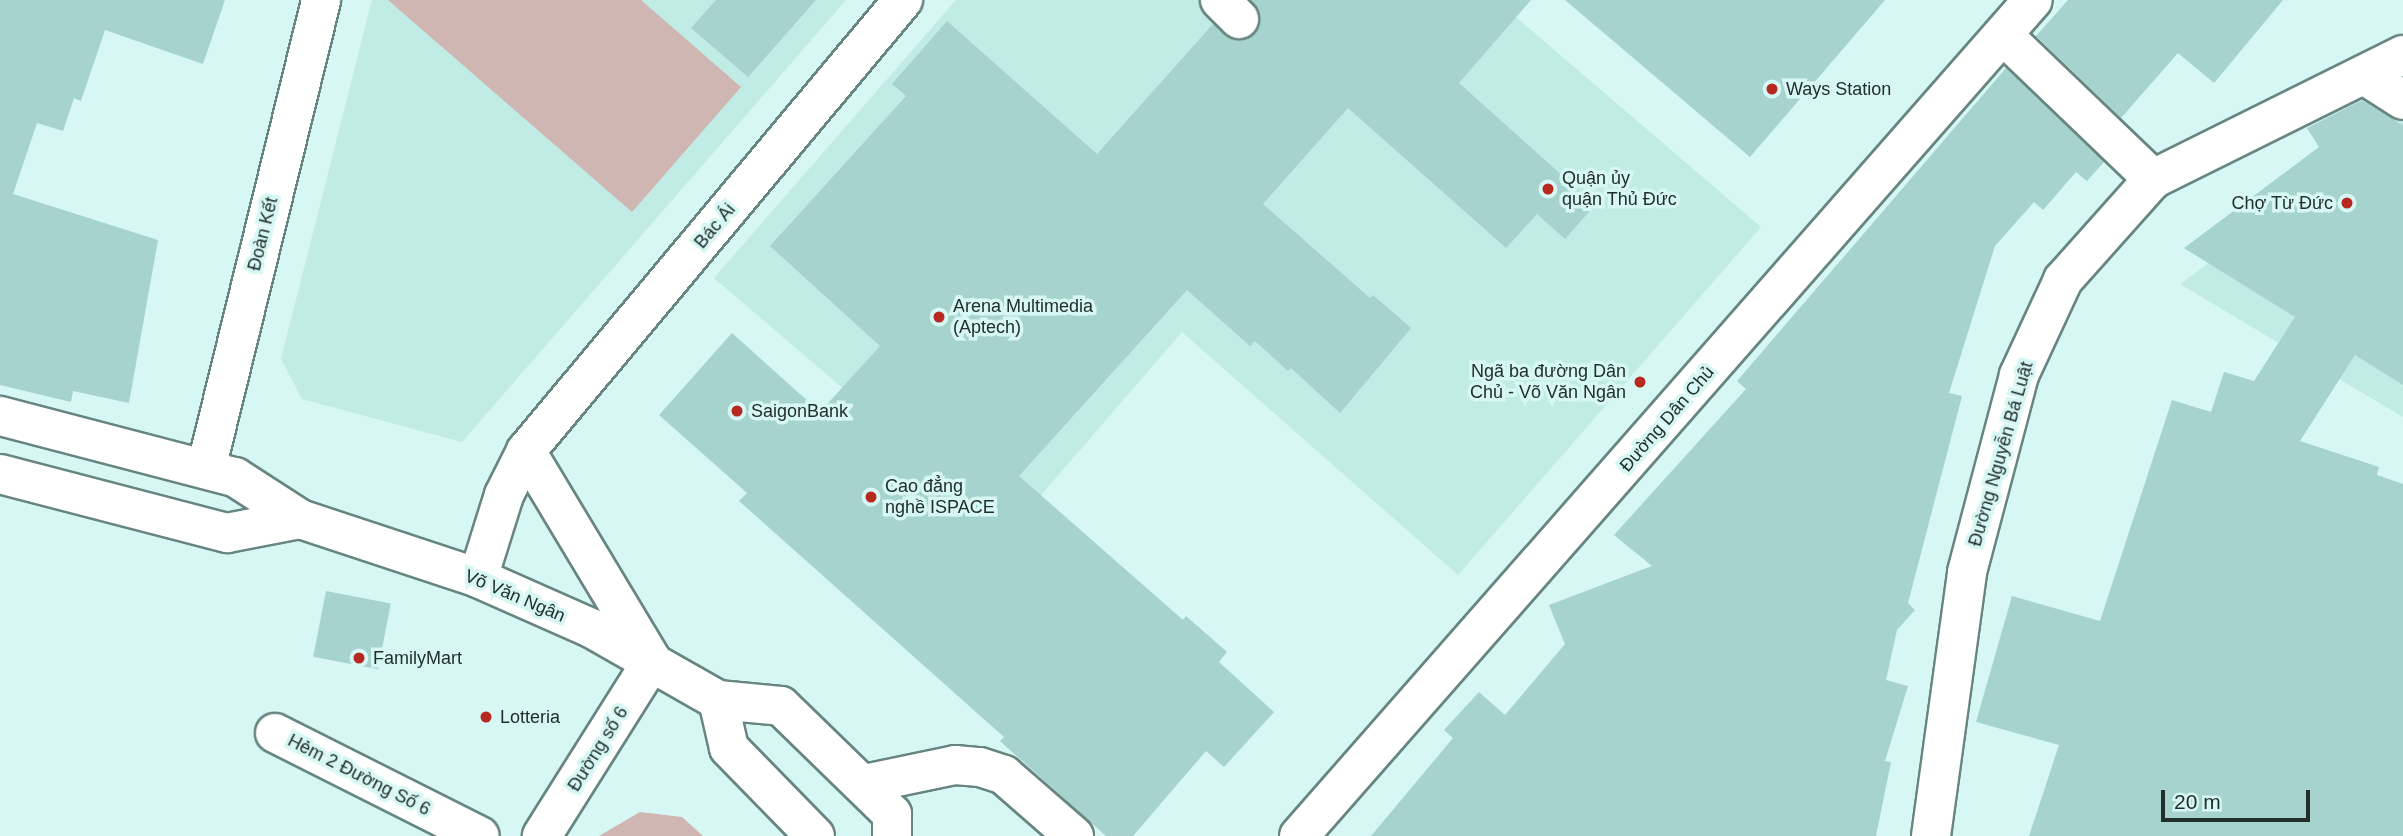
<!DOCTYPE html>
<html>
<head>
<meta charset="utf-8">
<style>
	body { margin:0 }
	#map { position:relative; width:2403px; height:836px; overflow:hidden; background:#d6f7f3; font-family:Arial,sans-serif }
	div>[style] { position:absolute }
	.built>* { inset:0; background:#c1ebe5 }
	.green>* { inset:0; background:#cfb6b2 }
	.building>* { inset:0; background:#a6d3cd; transform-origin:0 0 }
	.roads { filter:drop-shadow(2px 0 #678581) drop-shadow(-2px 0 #678581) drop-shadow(0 2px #678581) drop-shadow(0 -2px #678581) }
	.minor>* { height:38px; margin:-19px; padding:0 19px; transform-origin:19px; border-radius:19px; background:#fff }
	.major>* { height:38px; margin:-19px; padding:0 19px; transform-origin:19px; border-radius:19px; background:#fff }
	.dots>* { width:19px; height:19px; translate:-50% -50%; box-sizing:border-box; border:4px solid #d6f7f3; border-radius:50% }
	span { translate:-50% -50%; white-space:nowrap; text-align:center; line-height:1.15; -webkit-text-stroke:7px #d6f7f3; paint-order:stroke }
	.poi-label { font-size:18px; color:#222f2d }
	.left { translate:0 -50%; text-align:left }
	.right { translate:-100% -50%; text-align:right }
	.street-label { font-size:18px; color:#222f2d }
	.scale { position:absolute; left:2161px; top:790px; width:149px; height:32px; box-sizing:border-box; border:4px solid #222f2d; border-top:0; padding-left:9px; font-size:21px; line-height:24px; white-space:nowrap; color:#222f2d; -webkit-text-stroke:5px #d6f7f3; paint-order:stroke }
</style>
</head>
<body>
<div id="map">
	<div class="built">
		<i style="clip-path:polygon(372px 0,846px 0,462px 442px,302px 399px,281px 359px)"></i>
		<i style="clip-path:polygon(956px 0,1496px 0,1761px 227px,1458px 575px,1182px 332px,1010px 531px,714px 278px)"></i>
		<i style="clip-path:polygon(2403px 121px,2403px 417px,2180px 284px)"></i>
	</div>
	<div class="green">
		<i style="clip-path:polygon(388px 0,641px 0,741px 87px,632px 212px)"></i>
		<i style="clip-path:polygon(640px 812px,682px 817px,703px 836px,599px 836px)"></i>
	</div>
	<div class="building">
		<i style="clip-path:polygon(0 0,225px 0,203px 64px,105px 30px,81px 101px,74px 98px,63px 131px,37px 123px,13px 194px,158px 240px,129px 403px,73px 391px,71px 402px,0 385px)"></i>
		<i style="clip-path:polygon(716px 0,816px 0,748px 77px,691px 28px)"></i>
		<i style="clip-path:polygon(1251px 0,1531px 0,1459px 83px,1595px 205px,1565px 239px,1537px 214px,1506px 248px,1348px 108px,1263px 204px,1370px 298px,1373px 295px,1411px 328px,1340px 413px,1291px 368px,1288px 371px,1255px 341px,1250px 346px,1187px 290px,1019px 476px,1183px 620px,1186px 616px,1227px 652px,1219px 662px,1274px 712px,1224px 767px,1206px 751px,1133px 836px,1106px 836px,1000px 741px,1004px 737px,739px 501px,747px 493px,659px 415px,732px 333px,820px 412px,880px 346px,770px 246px,906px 96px,892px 84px,947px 21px,1097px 154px,1213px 24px,1234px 40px,1255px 34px,1260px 14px)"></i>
		<i style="clip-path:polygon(1565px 0,1885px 0,1750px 157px)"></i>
		<i style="clip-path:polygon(2068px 0,2283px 0,2214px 83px,2178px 53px,2121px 118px,2036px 36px)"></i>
		<i style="clip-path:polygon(2006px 68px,2104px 162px,2087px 181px,2076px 172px,2043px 210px,2034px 202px,1995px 246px,1949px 393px,1962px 396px,1908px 603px,1915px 610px,1897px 630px,1886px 680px,1908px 686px,1885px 761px,1891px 762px,1876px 836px,1371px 836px,1453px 738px,1444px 730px,1479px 692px,1505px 715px,1565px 644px,1549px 605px,1652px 566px,1614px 535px,1746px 389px,1737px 381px)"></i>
		<i style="clip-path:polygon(2362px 100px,2403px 125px,2403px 385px,2355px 355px,2300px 441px,2379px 467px,2377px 475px,2403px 484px,2403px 836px,2029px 836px,2059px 745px,1976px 722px,2012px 596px,2100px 621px,2172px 400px,2211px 412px,2224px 372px,2254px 381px,2295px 317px,2184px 248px,2319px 147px,2307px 128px)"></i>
		<i style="left:326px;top:591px;width:66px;height:67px;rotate:11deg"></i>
	</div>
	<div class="roads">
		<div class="minor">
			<i style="left:1220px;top:0;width:27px;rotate:45deg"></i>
			<i style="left:2004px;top:36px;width:207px;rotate:43.8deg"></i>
			<i style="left:2364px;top:75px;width:46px;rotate:32.7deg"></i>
			<i style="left:526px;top:451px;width:245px;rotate:59deg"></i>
			<i style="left:652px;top:661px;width:207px;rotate:122.2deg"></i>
			<i style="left:206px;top:469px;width:483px;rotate:-76.2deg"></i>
			<i style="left:478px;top:578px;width:87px;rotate:-72.6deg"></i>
			<i style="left:504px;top:495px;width:49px;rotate:-63.4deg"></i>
			<i style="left:526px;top:451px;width:588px;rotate:-50.11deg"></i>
			<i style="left:275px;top:733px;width:229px;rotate:26.7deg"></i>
			<i style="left:864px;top:784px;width:93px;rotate:-11.8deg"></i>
			<i style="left:955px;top:765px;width:25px;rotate:5deg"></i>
			<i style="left:980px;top:767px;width:25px;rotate:18deg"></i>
			<i style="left:1004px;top:775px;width:93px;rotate:41.1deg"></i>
			<i style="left:1299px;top:836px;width:1112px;rotate:-48.72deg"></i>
			<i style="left:1931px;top:836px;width:266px;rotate:-82.2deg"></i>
			<i style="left:1967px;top:572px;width:204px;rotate:-75.2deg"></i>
			<i style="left:2019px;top:375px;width:105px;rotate:-65.1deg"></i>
			<i style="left:2063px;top:280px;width:135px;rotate:-48.3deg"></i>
			<i style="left:2153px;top:179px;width:279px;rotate:-26.4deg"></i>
		</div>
		<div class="major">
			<i style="left:0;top:416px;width:243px;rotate:14.6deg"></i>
			<i style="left:235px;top:477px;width:77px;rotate:32.9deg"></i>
			<i style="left:300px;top:519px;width:188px;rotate:18.3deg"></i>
			<i style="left:478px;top:578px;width:124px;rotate:23.9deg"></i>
			<i style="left:591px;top:628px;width:146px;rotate:29.6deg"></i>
			<i style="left:718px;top:700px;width:63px;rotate:5.4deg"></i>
			<i style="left:781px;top:706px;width:155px;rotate:44.2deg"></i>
			<i style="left:892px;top:814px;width:22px;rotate:90deg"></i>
			<i style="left:0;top:474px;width:235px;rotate:14.6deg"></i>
			<i style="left:227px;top:533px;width:74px;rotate:-10.9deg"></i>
			<i style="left:718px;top:700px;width:49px;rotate:77.1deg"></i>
			<i style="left:729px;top:748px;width:123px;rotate:45.7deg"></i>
		</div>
	</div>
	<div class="dots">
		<i style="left:1772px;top:89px;background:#b7291f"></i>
		<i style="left:1548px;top:189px;background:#b7291f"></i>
		<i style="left:2347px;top:203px;background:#b7291f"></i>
		<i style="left:939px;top:317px;background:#b7291f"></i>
		<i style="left:1640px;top:382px;background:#b7291f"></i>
		<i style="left:737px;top:411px;background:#b7291f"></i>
		<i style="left:871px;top:497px;background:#b7291f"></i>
		<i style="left:359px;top:658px;background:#b7291f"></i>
		<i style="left:486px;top:717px;background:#b7291f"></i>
	</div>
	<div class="poi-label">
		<span class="left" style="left:1786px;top:89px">Ways Station</span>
		<span class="left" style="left:1562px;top:189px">Quận ủy<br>quận Thủ Đức</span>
		<span class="right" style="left:2333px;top:203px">Chợ Từ Đức</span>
		<span class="left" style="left:953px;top:317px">Arena Multimedia<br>(Aptech)</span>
		<span class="right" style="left:1626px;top:382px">Ngã ba đường Dân<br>Chủ - Võ Văn Ngân</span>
		<span class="left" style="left:751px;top:411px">SaigonBank</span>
		<span class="left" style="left:885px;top:497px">Cao đẳng<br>nghề ISPACE</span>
		<span class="left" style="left:373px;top:658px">FamilyMart</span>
		<span class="left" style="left:500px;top:717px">Lotteria</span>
	</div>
	<div class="street-label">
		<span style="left:715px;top:226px;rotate:-50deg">Bác Ái</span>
		<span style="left:263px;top:234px;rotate:-76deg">Đoàn Kết</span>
		<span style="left:1667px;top:419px;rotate:-49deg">Đường Dân Chủ</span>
		<span style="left:2001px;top:454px;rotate:-74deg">Đường Nguyễn Bá Luật</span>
		<span style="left:515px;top:596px;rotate:23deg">Võ Văn Ngân</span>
		<span style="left:598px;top:749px;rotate:-58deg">Đường số 6</span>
		<span style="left:359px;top:775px;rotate:27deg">Hẻm 2 Đường Số 6</span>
	</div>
	<div class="scale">20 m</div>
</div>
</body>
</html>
